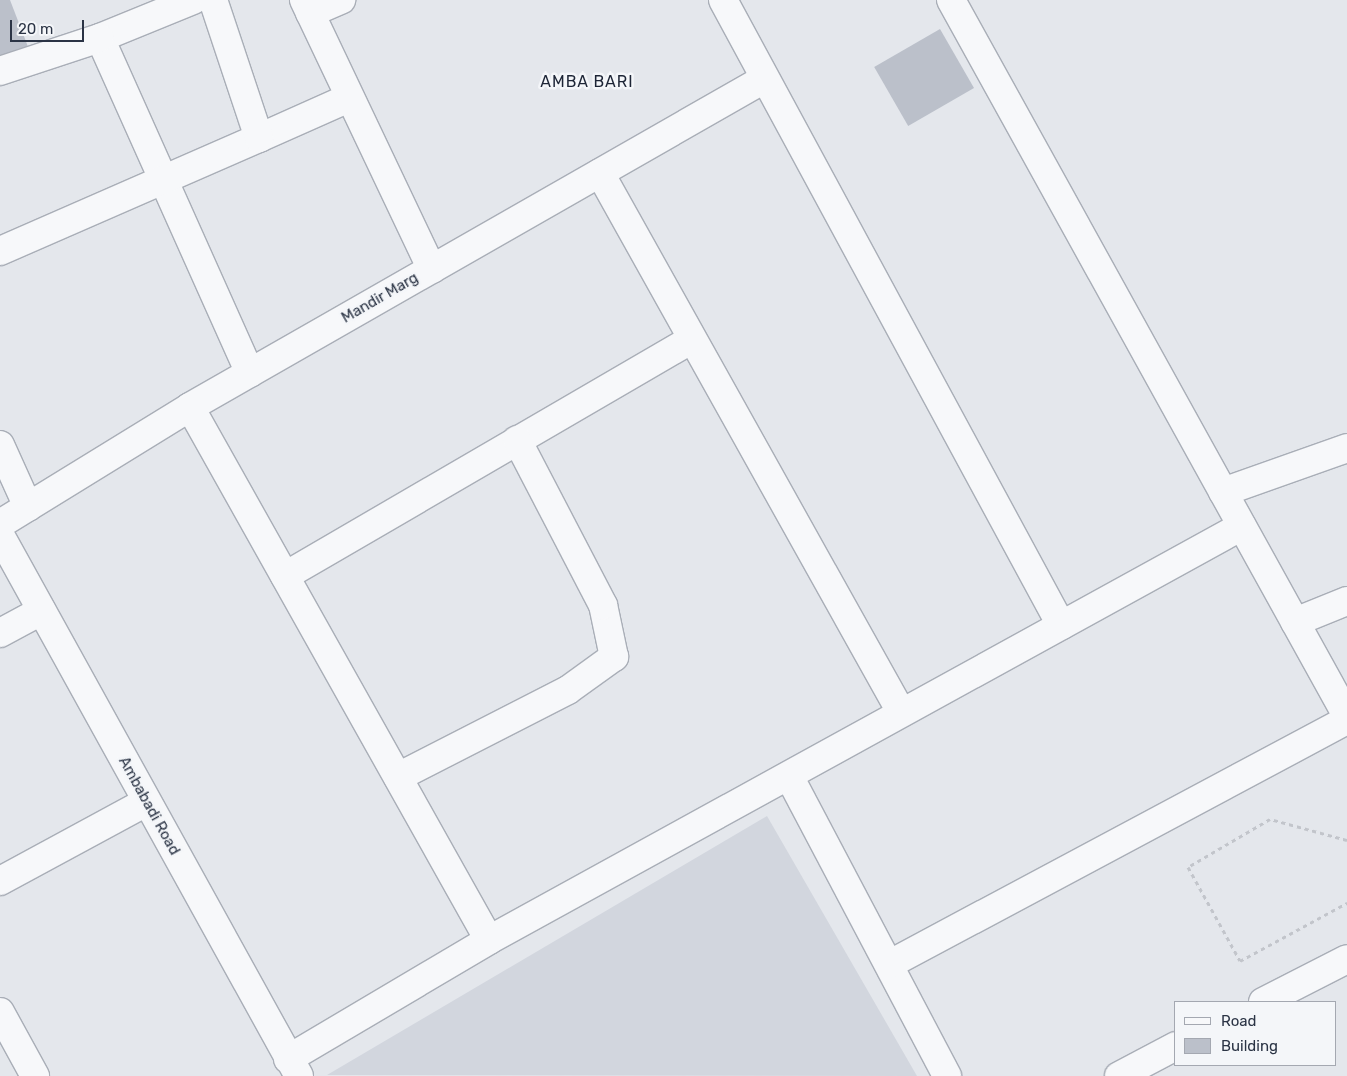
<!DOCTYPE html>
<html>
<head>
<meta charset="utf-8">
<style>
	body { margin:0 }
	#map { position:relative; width:1347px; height:1076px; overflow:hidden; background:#e4e7ec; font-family:Rubik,sans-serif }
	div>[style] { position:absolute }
	.built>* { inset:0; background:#d2d6de }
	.building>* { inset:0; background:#bbc0ca; transform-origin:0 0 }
	.path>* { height:3px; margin-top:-1.5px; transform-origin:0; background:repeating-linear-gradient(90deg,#c2c5cb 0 4px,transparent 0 8px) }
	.roads { filter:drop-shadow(1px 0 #a9aeb7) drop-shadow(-1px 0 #a9aeb7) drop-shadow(0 1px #a9aeb7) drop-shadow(0 -1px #a9aeb7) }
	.minor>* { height:28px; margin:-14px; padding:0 14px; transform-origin:14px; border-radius:14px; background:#f7f8fa }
	.tertiary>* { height:28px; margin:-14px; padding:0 14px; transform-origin:14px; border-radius:14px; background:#f7f8fa }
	span { translate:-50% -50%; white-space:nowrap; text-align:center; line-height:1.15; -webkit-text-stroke:5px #f4f6f9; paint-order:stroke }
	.street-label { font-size:15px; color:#2b3445 }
	.neighbourhood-label { font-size:16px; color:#1d2536; letter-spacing:1px }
	.legend { position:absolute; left:1174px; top:1001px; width:162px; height:65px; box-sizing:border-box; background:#f4f6f9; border:1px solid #a4a8b1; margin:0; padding:6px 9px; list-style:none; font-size:15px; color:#2b3445 }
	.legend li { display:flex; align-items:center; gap:10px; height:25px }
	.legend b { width:25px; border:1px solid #a4a8b1 }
	.scale { position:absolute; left:10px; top:20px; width:74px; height:22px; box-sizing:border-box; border:2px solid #2b3445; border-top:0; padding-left:6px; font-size:15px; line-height:18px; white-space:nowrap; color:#2b3445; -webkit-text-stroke:4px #f4f6f9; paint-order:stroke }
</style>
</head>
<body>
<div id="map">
	<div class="built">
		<i style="clip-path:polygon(767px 816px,917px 1076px,327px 1075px)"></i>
	</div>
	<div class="building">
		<i style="clip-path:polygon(0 0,10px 0,30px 52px,0 60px)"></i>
		<i style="left:940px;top:29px;width:68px;height:76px;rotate:60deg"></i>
	</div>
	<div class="path">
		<i style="left:1347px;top:840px;width:80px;rotate:-164.7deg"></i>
		<i style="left:1270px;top:819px;width:95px;rotate:149.7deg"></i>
		<i style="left:1188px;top:867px;width:107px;rotate:61deg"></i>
		<i style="left:1240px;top:961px;width:122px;rotate:-28.5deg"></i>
	</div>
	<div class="roads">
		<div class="minor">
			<i style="left:193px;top:0;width:100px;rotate:157.8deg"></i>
			<i style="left:100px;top:38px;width:367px;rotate:65.9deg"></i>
			<i style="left:304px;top:0;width:298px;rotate:64.6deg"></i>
			<i style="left:723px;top:0;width:711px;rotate:61.6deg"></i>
			<i style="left:951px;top:0;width:818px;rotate:61.05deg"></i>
			<i style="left:310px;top:13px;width:34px;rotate:-23deg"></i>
			<i style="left:0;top:71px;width:105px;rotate:-18.3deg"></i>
			<i style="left:259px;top:138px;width:98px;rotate:-24deg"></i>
			<i style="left:600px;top:173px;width:617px;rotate:60.82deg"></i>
			<i style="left:0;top:251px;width:283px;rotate:-23.6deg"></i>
			<i style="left:259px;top:138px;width:145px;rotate:-108.4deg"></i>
			<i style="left:190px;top:407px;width:611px;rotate:60.71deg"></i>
			<i style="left:0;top:445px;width:68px;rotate:65.7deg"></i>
			<i style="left:1223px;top:492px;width:132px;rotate:-19.5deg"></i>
			<i style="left:0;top:524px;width:223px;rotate:-31.6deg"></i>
			<i style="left:190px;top:407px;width:661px;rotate:-29.74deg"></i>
			<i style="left:285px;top:576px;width:471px;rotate:-30.2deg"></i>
			<i style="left:1295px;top:622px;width:56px;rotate:-22deg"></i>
			<i style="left:0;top:633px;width:47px;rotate:-28.2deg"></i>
			<i style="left:789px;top:776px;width:339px;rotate:62.2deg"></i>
			<i style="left:398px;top:777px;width:191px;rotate:-27.1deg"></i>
			<i style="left:568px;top:690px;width:57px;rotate:-35.7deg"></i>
			<i style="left:614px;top:657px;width:53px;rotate:-101.9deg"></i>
			<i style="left:603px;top:605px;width:186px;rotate:-117.5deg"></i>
			<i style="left:0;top:881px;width:166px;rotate:-28.4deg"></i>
			<i style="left:890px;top:964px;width:518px;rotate:-28.1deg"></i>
			<i style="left:1263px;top:1002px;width:94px;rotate:-27.1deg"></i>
			<i style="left:0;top:1012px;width:73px;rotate:61.3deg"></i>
			<i style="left:288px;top:1059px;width:234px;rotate:-30.6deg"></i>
			<i style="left:489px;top:940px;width:859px;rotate:-28.8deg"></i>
			<i style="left:1119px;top:1076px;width:64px;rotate:-27.8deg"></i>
		</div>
		<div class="tertiary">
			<i style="left:0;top:535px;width:618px;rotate:61.07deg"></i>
		</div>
	</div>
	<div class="street-label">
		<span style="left:380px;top:298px;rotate:-30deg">Mandir Marg</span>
		<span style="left:149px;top:806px;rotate:61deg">Ambabadi Road</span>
	</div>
	<div class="neighbourhood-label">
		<span style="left:587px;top:82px">AMBA BARI</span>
	</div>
	<ul class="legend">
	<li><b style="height:6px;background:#f7f8fa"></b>Road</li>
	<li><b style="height:14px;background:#bbc0ca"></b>Building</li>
	</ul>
	<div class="scale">20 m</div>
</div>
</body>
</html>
